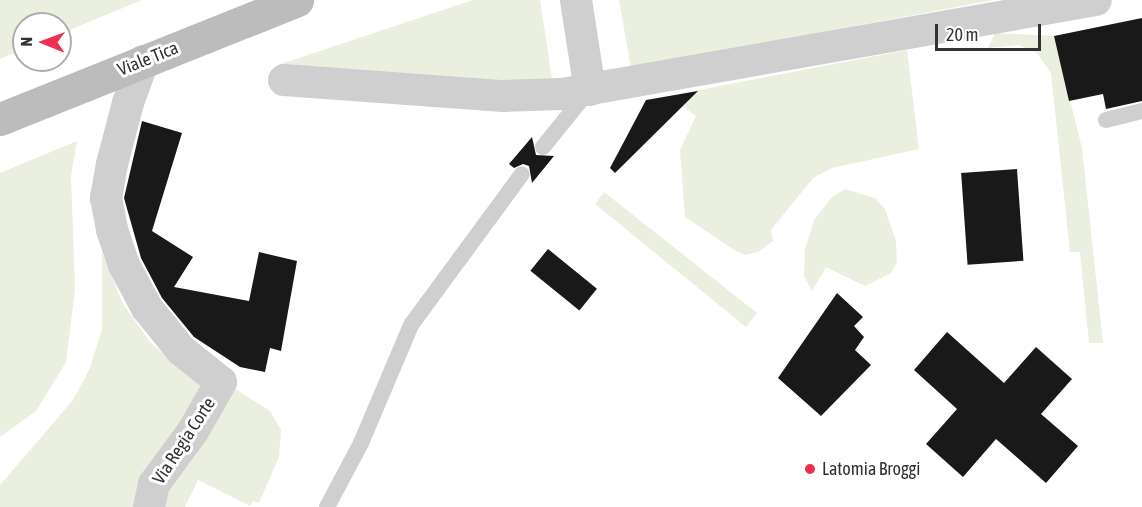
<!DOCTYPE html>
<html>
<head>
<meta charset="utf-8">
<style>
	body { margin:0 }
	#map { position:relative; width:1142px; height:507px; overflow:hidden; background:#fff; font-family:"Asap Condensed",sans-serif }
	div>[style] { position:absolute }
	.green>* { inset:0; background:#eaefe0 }
	.building>* { inset:0; background:#191919; transform-origin:0 0 }
	.lane>* { height:16px; margin:-8px; padding:0 8px; transform-origin:8px; border-radius:8px; background:#cfcfcf }
	.street>* { height:32px; margin:-16px; padding:0 16px; transform-origin:16px; border-radius:16px; background:#cfcfcf }
	.secondary>* { height:33px; margin:-16.5px; padding:0 16.5px; transform-origin:16.5px; border-radius:16.5px; background:#bcbcbc }
	.dots>* { width:16px; height:16px; translate:-50% -50%; box-sizing:border-box; border:3px solid #fff; border-radius:50% }
	span { translate:-50% -50%; white-space:nowrap; text-align:center; line-height:1.15; -webkit-text-stroke:6px #fff; paint-order:stroke }
	.street-label { font-size:18px; color:#323232 }
	.poi-label { font-size:18px; color:#323232 }
	.left { translate:0 -50%; text-align:left }
	.north { position:absolute; left:12px; top:12px; width:60px; height:60px; box-sizing:border-box; background:#fff; border:2px solid #adadad; border-radius:50%; rotate:271deg; font-size:16px; font-weight:700; line-height:24px; text-align:center; color:#323232 }
	.north::after { content:''; display:block; margin:auto; width:21px; height:27px; background:#f12d52; clip-path:polygon(50% 0,100% 100%,50% 72%,0 100%) }
	.scale { position:absolute; left:935px; top:24px; width:106px; height:27px; box-sizing:border-box; border:3px solid #323232; border-top:0; padding-left:8px; font-size:18px; line-height:21px; white-space:nowrap; color:#323232; -webkit-text-stroke:4px #fff; paint-order:stroke }
</style>
</head>
<body>
<div id="map">
	<div class="green">
		<i style="clip-path:polygon(0 0,142px 0,60px 34px,60px 24px,24px 24px,24px 49px,0 59px)"></i>
		<i style="clip-path:polygon(473px 0,540px 0,552px 79px,512px 84px,278px 65px)"></i>
		<i style="clip-path:polygon(619px 0,994px 0,631px 68px)"></i>
		<i style="clip-path:polygon(995px 33px,1054px 36px,1082px 148px,1103px 343px,1089px 343px,1080px 252px,1070px 252px,1051px 73px,1037px 53px,1019px 45px,988px 48px)"></i>
		<i style="clip-path:polygon(907px 50px,919px 149px,832px 168px,813px 178px,771px 230px,773px 241px,758px 252px,745px 255px,734px 250px,685px 217px,680px 150px,696px 116px,682px 106px,678px 94px)"></i>
		<i style="clip-path:polygon(77px 141px,71px 176px,75px 289px,66px 362px,36px 411px,0 437px,0 173px)"></i>
		<i style="clip-path:polygon(845px 189px,875px 198px,885px 209px,896px 241px,897px 262px,891px 273px,865px 286px,826px 267px,812px 291px,804px 276px,805px 249px,814px 220px,832px 197px)"></i>
		<i style="clip-path:polygon(604px 192px,757px 313px,746px 327px,595px 204px)"></i>
		<i style="clip-path:polygon(102px 252px,123px 304px,151px 343px,204px 388px,142px 477px,137px 507px,0 507px,0 485px,73px 400px,90px 368px,102px 329px)"></i>
		<i style="clip-path:polygon(234px 388px,270px 411px,281px 430px,279px 457px,259px 503px,253px 501px,250px 506px,198px 480px,185px 507px,162px 507px,164px 494px,210px 433px)"></i>
	</div>
	<div class="building">
		<i style="clip-path:polygon(1142px 18px,1142px 101px,1106px 109px,1103px 94px,1069px 101px,1054px 36px)"></i>
		<i style="clip-path:polygon(698px 91px,615px 173px,610px 168px,646px 100px)"></i>
		<i style="clip-path:polygon(142px 121px,182px 133px,152px 231px,193px 257px,174px 287px,249px 301px,259px 252px,297px 261px,281px 351px,270px 348px,265px 372px,240px 367px,194px 337px,162px 298px,141px 258px,124px 198px)"></i>
		<i style="clip-path:polygon(532px 137px,536px 155px,554px 156px,532px 183px,529px 166px,523px 164px,514px 168px,509px 164px)"></i>
		<i style="left:1017px;top:169px;width:92px;height:56px;rotate:86deg"></i>
		<i style="left:548px;top:249px;width:63px;height:28px;rotate:39deg"></i>
		<i style="clip-path:polygon(837px 293px,863px 317px,854px 326px,864px 337px,855px 350px,871px 365px,821px 416px,778px 378px)"></i>
		<i style="clip-path:polygon(947px 332px,1004px 383px,1036px 347px,1072px 379px,1041px 414px,1078px 446px,1046px 483px,996px 439px,963px 477px,926px 444px,957px 409px,914px 370px)"></i>
	</div>
	<div class="lane">
		<i style="left:1106px;top:120px;width:37px;rotate:-14deg"></i>
		<i style="left:543px;top:147px;width:73px;rotate:-51.1deg"></i>
		<i style="left:327px;top:507px;width:72px;rotate:-62deg"></i>
		<i style="left:361px;top:443px;width:128px;rotate:-67deg"></i>
		<i style="left:411px;top:325px;width:187px;rotate:-53.7deg"></i>
	</div>
	<div class="street">
		<i style="left:576px;top:0;width:91px;rotate:81.2deg"></i>
		<i style="left:143px;top:61px;width:45px;rotate:109.7deg"></i>
		<i style="left:128px;top:103px;width:63px;rotate:104.7deg"></i>
		<i style="left:112px;top:164px;width:35px;rotate:100deg"></i>
		<i style="left:106px;top:198px;width:33px;rotate:79deg"></i>
		<i style="left:112px;top:230px;width:37px;rotate:71deg"></i>
		<i style="left:124px;top:265px;width:49px;rotate:61.9deg"></i>
		<i style="left:147px;top:308px;width:54px;rotate:51deg"></i>
		<i style="left:181px;top:350px;width:51px;rotate:38.7deg"></i>
		<i style="left:221px;top:382px;width:56px;rotate:119.7deg"></i>
		<i style="left:193px;top:431px;width:66px;rotate:126.3deg"></i>
		<i style="left:154px;top:484px;width:24px;rotate:102deg"></i>
		<i style="left:284px;top:80px;width:220px;rotate:4.2deg"></i>
		<i style="left:503px;top:96px;width:59px;rotate:-1.9deg"></i>
		<i style="left:562px;top:94px;width:542px;rotate:-9.98deg"></i>
	</div>
	<div class="secondary">
		<i style="left:0;top:119px;width:320px;rotate:-21.8deg"></i>
	</div>
	<div class="dots">
		<i style="left:810px;top:469px;background:#f12d52"></i>
	</div>
	<div class="street-label">
		<span style="left:148px;top:59px;rotate:-22deg">Viale Tica</span>
		<span style="left:184px;top:441px;rotate:-57deg">Via Regia Corte</span>
	</div>
	<div class="poi-label">
		<span class="left" style="left:822px;top:469px">Latomia Broggi</span>
	</div>
	<div class="north">N</div>
	<div class="scale">20 m</div>
</div>
</body>
</html>
